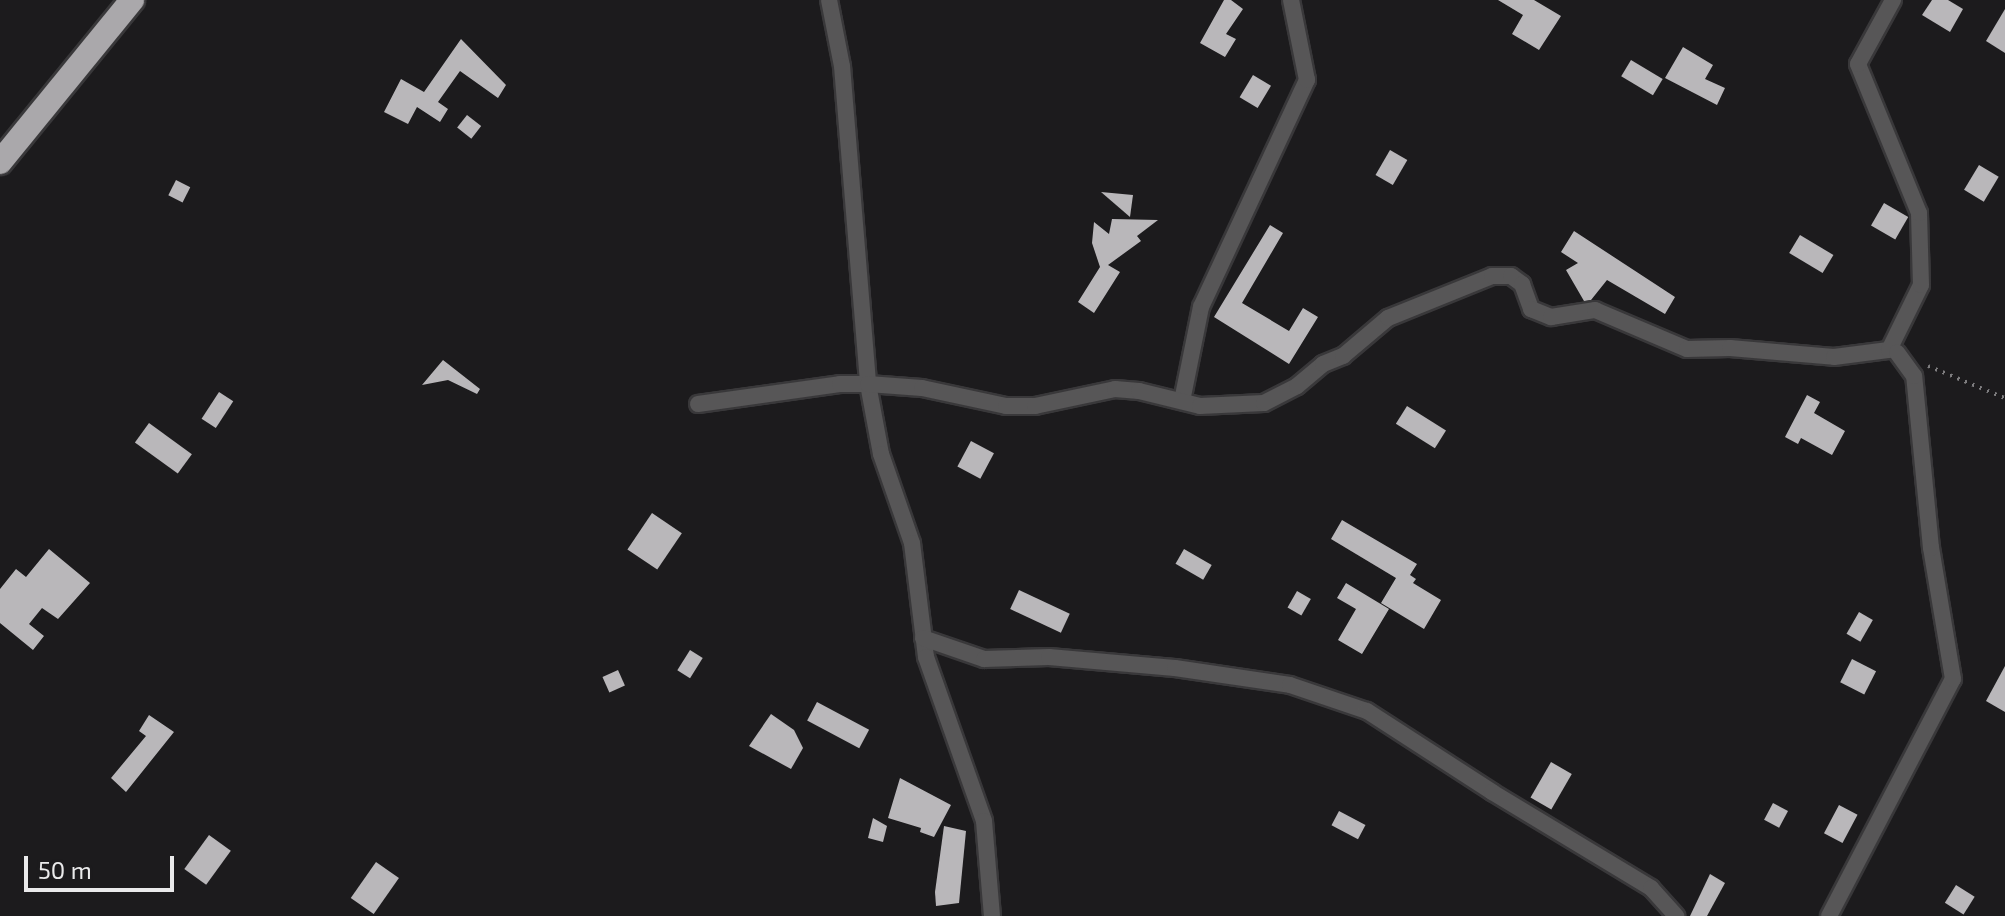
<!DOCTYPE html>
<html>
<head>
<meta charset="utf-8">
<style>
	body { margin:0 }
	#map { position:relative; width:2005px; height:916px; overflow:hidden; background:#1c1b1d; font-family:"Exo 2",sans-serif }
	div>[style] { position:absolute }
	.building>* { inset:0; background:#b9b7ba; transform-origin:0 0 }
	.path>* { height:4px; margin-top:-2px; transform-origin:0; background:repeating-linear-gradient(90deg,#7e7d7f 0 2px,transparent 0 8px) }
	.roads { filter:drop-shadow(2px 0 #39383a) drop-shadow(-2px 0 #39383a) drop-shadow(0 2px #39383a) drop-shadow(0 -2px #39383a) }
	.street>* { height:16px; margin:-8px; padding:0 8px; transform-origin:8px; border-radius:8px; background:#575657 }
	.highway>* { height:24px; margin:-12px; padding:0 12px; transform-origin:12px; border-radius:12px; background:#aaa8ab }
	span { translate:-50% -50%; white-space:nowrap; text-align:center; line-height:1.15; -webkit-text-stroke:8px #1c1b1d; paint-order:stroke }
	.scale { position:absolute; left:24px; top:856px; width:150px; height:36px; box-sizing:border-box; border:4px solid #eaeaeb; border-top:0; padding-left:10px; font-size:24px; line-height:28px; white-space:nowrap; color:#eaeaeb; -webkit-text-stroke:6px #1c1b1d; paint-order:stroke }
</style>
</head>
<body>
<div id="map">
	<div class="building">
		<i style="clip-path:polygon(1224px 0,1231px 0,1243px 9px,1226px 34px,1236px 39px,1225px 57px,1200px 43px)"></i>
		<i style="clip-path:polygon(1498px 0,1534px 0,1561px 16px,1539px 50px,1512px 34px,1523px 15px)"></i>
		<i style="clip-path:polygon(1932px 0,1948px 0,1963px 9px,1950px 32px,1922px 15px)"></i>
		<i style="clip-path:polygon(2005px 9px,2005px 53px,1986px 41px)"></i>
		<i style="clip-path:polygon(461px 39px,506px 85px,498px 98px,460px 71px,438px 102px,448px 109px,440px 122px,417px 107px,408px 124px,384px 112px,401px 79px,424px 92px)"></i>
		<i style="clip-path:polygon(1683px 47px,1713px 65px,1705px 79px,1725px 88px,1717px 105px,1665px 78px)"></i>
		<i style="left:1631px;top:60px;width:37px;height:19px;rotate:31deg"></i>
		<i style="left:1253px;top:75px;width:21px;height:26px;rotate:31deg"></i>
		<i style="left:467px;top:115px;width:18px;height:16px;rotate:38deg"></i>
		<i style="left:1390px;top:150px;width:20px;height:29px;rotate:30deg"></i>
		<i style="left:1979px;top:165px;width:23px;height:29px;rotate:31deg"></i>
		<i style="left:176px;top:180px;width:16px;height:17px;rotate:27deg"></i>
		<i style="clip-path:polygon(1101px 192px,1133px 195px,1130px 217px)"></i>
		<i style="left:1884px;top:203px;width:28px;height:26px;rotate:30deg"></i>
		<i style="clip-path:polygon(1112px 219px,1158px 220px,1137px 236px,1141px 241px,1108px 265px,1120px 272px,1094px 313px,1078px 302px,1100px 267px,1092px 243px,1094px 222px,1109px 234px)"></i>
		<i style="clip-path:polygon(1270px 225px,1283px 233px,1242px 303px,1289px 331px,1303px 308px,1318px 317px,1289px 364px,1214px 317px)"></i>
		<i style="clip-path:polygon(1574px 231px,1675px 297px,1665px 314px,1607px 280px,1591px 300px,1584px 301px,1566px 270px,1578px 263px,1561px 252px)"></i>
		<i style="left:1800px;top:235px;width:39px;height:21px;rotate:31deg"></i>
		<i style="clip-path:polygon(443px 360px,480px 389px,477px 394px,448px 380px,422px 385px)"></i>
		<i style="left:219px;top:392px;width:17px;height:32px;rotate:33deg"></i>
		<i style="clip-path:polygon(1807px 395px,1820px 402px,1814px 413px,1845px 431px,1832px 455px,1801px 438px,1798px 444px,1785px 437px)"></i>
		<i style="left:1407px;top:406px;width:46px;height:21px;rotate:32deg"></i>
		<i style="left:149px;top:423px;width:53px;height:24px;rotate:36deg"></i>
		<i style="left:971px;top:441px;width:26px;height:29px;rotate:28deg"></i>
		<i style="left:652px;top:513px;width:36px;height:44px;rotate:34deg"></i>
		<i style="clip-path:polygon(1342px 520px,1417px 564px,1410px 575px,1416px 579px,1413px 583px,1441px 600px,1424px 629px,1381px 603px,1396px 578px,1331px 539px)"></i>
		<i style="clip-path:polygon(49px 549px,90px 583px,58px 619px,42px 608px,29px 624px,44px 636px,33px 650px,0 623px,0 589px,16px 569px,26px 577px)"></i>
		<i style="left:1184px;top:549px;width:32px;height:17px;rotate:30deg"></i>
		<i style="clip-path:polygon(1346px 583px,1389px 609px,1362px 654px,1338px 640px,1356px 609px,1337px 598px)"></i>
		<i style="left:1019px;top:590px;width:56px;height:21px;rotate:25deg"></i>
		<i style="left:1297px;top:591px;width:16px;height:19px;rotate:30deg"></i>
		<i style="left:1859px;top:612px;width:16px;height:25px;rotate:30deg"></i>
		<i style="left:690px;top:650px;width:15px;height:24px;rotate:32deg"></i>
		<i style="left:1852px;top:659px;width:27px;height:26px;rotate:27deg"></i>
		<i style="clip-path:polygon(2005px 666px,2005px 712px,1986px 701px)"></i>
		<i style="left:618px;top:670px;width:17px;height:17px;rotate:66deg"></i>
		<i style="left:817px;top:702px;width:59px;height:21px;rotate:28deg"></i>
		<i style="clip-path:polygon(771px 714px,794px 730px,803px 748px,791px 769px,749px 746px)"></i>
		<i style="clip-path:polygon(149px 715px,174px 732px,126px 792px,111px 778px,146px 736px,139px 731px)"></i>
		<i style="left:1551px;top:762px;width:24px;height:41px;rotate:30deg"></i>
		<i style="clip-path:polygon(900px 778px,951px 805px,934px 837px,920px 832px,921px 828px,888px 818px)"></i>
		<i style="left:1773px;top:803px;width:17px;height:19px;rotate:28deg"></i>
		<i style="left:1839px;top:805px;width:21px;height:32px;rotate:28deg"></i>
		<i style="left:1339px;top:811px;width:30px;height:16px;rotate:28deg"></i>
		<i style="clip-path:polygon(873px 818px,887px 826px,883px 842px,868px 838px)"></i>
		<i style="clip-path:polygon(944px 826px,966px 831px,959px 903px,936px 906px,935px 892px)"></i>
		<i style="left:209px;top:835px;width:27px;height:42px;rotate:36deg"></i>
		<i style="left:376px;top:862px;width:28px;height:44px;rotate:35deg"></i>
		<i style="clip-path:polygon(1710px 874px,1725px 883px,1707px 916px,1690px 916px)"></i>
		<i style="left:1956px;top:885px;width:22px;height:21px;rotate:32deg"></i>
	</div>
	<div class="path">
		<i style="left:1928px;top:366px;width:83px;rotate:22.6deg"></i>
	</div>
	<div class="roads">
		<div class="street">
			<i style="left:829px;top:0;width:67px;rotate:78.9deg"></i>
			<i style="left:842px;top:66px;width:319px;rotate:85.3deg"></i>
			<i style="left:868px;top:384px;width:71px;rotate:79.5deg"></i>
			<i style="left:881px;top:454px;width:94px;rotate:70.8deg"></i>
			<i style="left:912px;top:543px;width:115px;rotate:83deg"></i>
			<i style="left:926px;top:657px;width:174px;rotate:70.5deg"></i>
			<i style="left:984px;top:821px;width:95px;rotate:85.2deg"></i>
			<i style="left:1182px;top:401px;width:96px;rotate:-78.6deg"></i>
			<i style="left:1201px;top:307px;width:251px;rotate:-65deg"></i>
			<i style="left:1307px;top:80px;width:82px;rotate:-101.3deg"></i>
			<i style="left:698px;top:404px;width:143px;rotate:-8deg"></i>
			<i style="left:840px;top:384px;width:28px"></i>
			<i style="left:868px;top:384px;width:54px;rotate:4.2deg"></i>
			<i style="left:922px;top:388px;width:86px;rotate:12.1deg"></i>
			<i style="left:1006px;top:406px;width:29px"></i>
			<i style="left:1035px;top:406px;width:82px;rotate:-12deg"></i>
			<i style="left:1115px;top:389px;width:24px;rotate:5deg"></i>
			<i style="left:1139px;top:391px;width:63px;rotate:13.8deg"></i>
			<i style="left:1200px;top:406px;width:64px;rotate:-2.7deg"></i>
			<i style="left:1264px;top:403px;width:37px;rotate:-27deg"></i>
			<i style="left:1297px;top:386px;width:34px;rotate:-40deg"></i>
			<i style="left:1323px;top:364px;width:22px;rotate:-22deg"></i>
			<i style="left:1343px;top:356px;width:59px;rotate:-40.2deg"></i>
			<i style="left:1388px;top:318px;width:112px;rotate:-22deg"></i>
			<i style="left:1492px;top:276px;width:19px"></i>
			<i style="left:1511px;top:276px;width:14px;rotate:36deg"></i>
			<i style="left:1522px;top:284px;width:27px;rotate:70deg"></i>
			<i style="left:1531px;top:309px;width:22px;rotate:22deg"></i>
			<i style="left:1551px;top:317px;width:45px;rotate:-9deg"></i>
			<i style="left:1595px;top:310px;width:100px;rotate:23deg"></i>
			<i style="left:1687px;top:349px;width:43px;rotate:-1.3deg"></i>
			<i style="left:1730px;top:348px;width:104px;rotate:4.9deg"></i>
			<i style="left:1834px;top:357px;width:55px;rotate:-7.3deg"></i>
			<i style="left:1889px;top:350px;width:72px;rotate:-63.8deg"></i>
			<i style="left:1921px;top:285px;width:72px;rotate:-91.6deg"></i>
			<i style="left:1919px;top:213px;width:161px;rotate:-112.3deg"></i>
			<i style="left:1858px;top:64px;width:73px;rotate:-61.3deg"></i>
			<i style="left:923px;top:638px;width:65px;rotate:19deg"></i>
			<i style="left:984px;top:659px;width:65px;rotate:-1.8deg"></i>
			<i style="left:1049px;top:657px;width:126px;rotate:5deg"></i>
			<i style="left:1175px;top:668px;width:116px;rotate:8.4deg"></i>
			<i style="left:1290px;top:685px;width:81px;rotate:18.7deg"></i>
			<i style="left:1367px;top:711px;width:149px;rotate:32.9deg"></i>
			<i style="left:1492px;top:792px;width:186px;rotate:31.1deg"></i>
			<i style="left:1651px;top:888px;width:38px;rotate:48deg"></i>
			<i style="left:1829px;top:916px;width:267px;rotate:-62.4deg"></i>
			<i style="left:1953px;top:679px;width:133px;rotate:-99.5deg"></i>
			<i style="left:1931px;top:548px;width:173px;rotate:-95.6deg"></i>
			<i style="left:1914px;top:376px;width:29px;rotate:-126deg"></i>
		</div>
		<div class="highway">
			<i style="left:0;top:162px;width:209px;rotate:-50.8deg"></i>
		</div>
	</div>
	<div class="scale">50 m</div>
</div>
</body>
</html>
